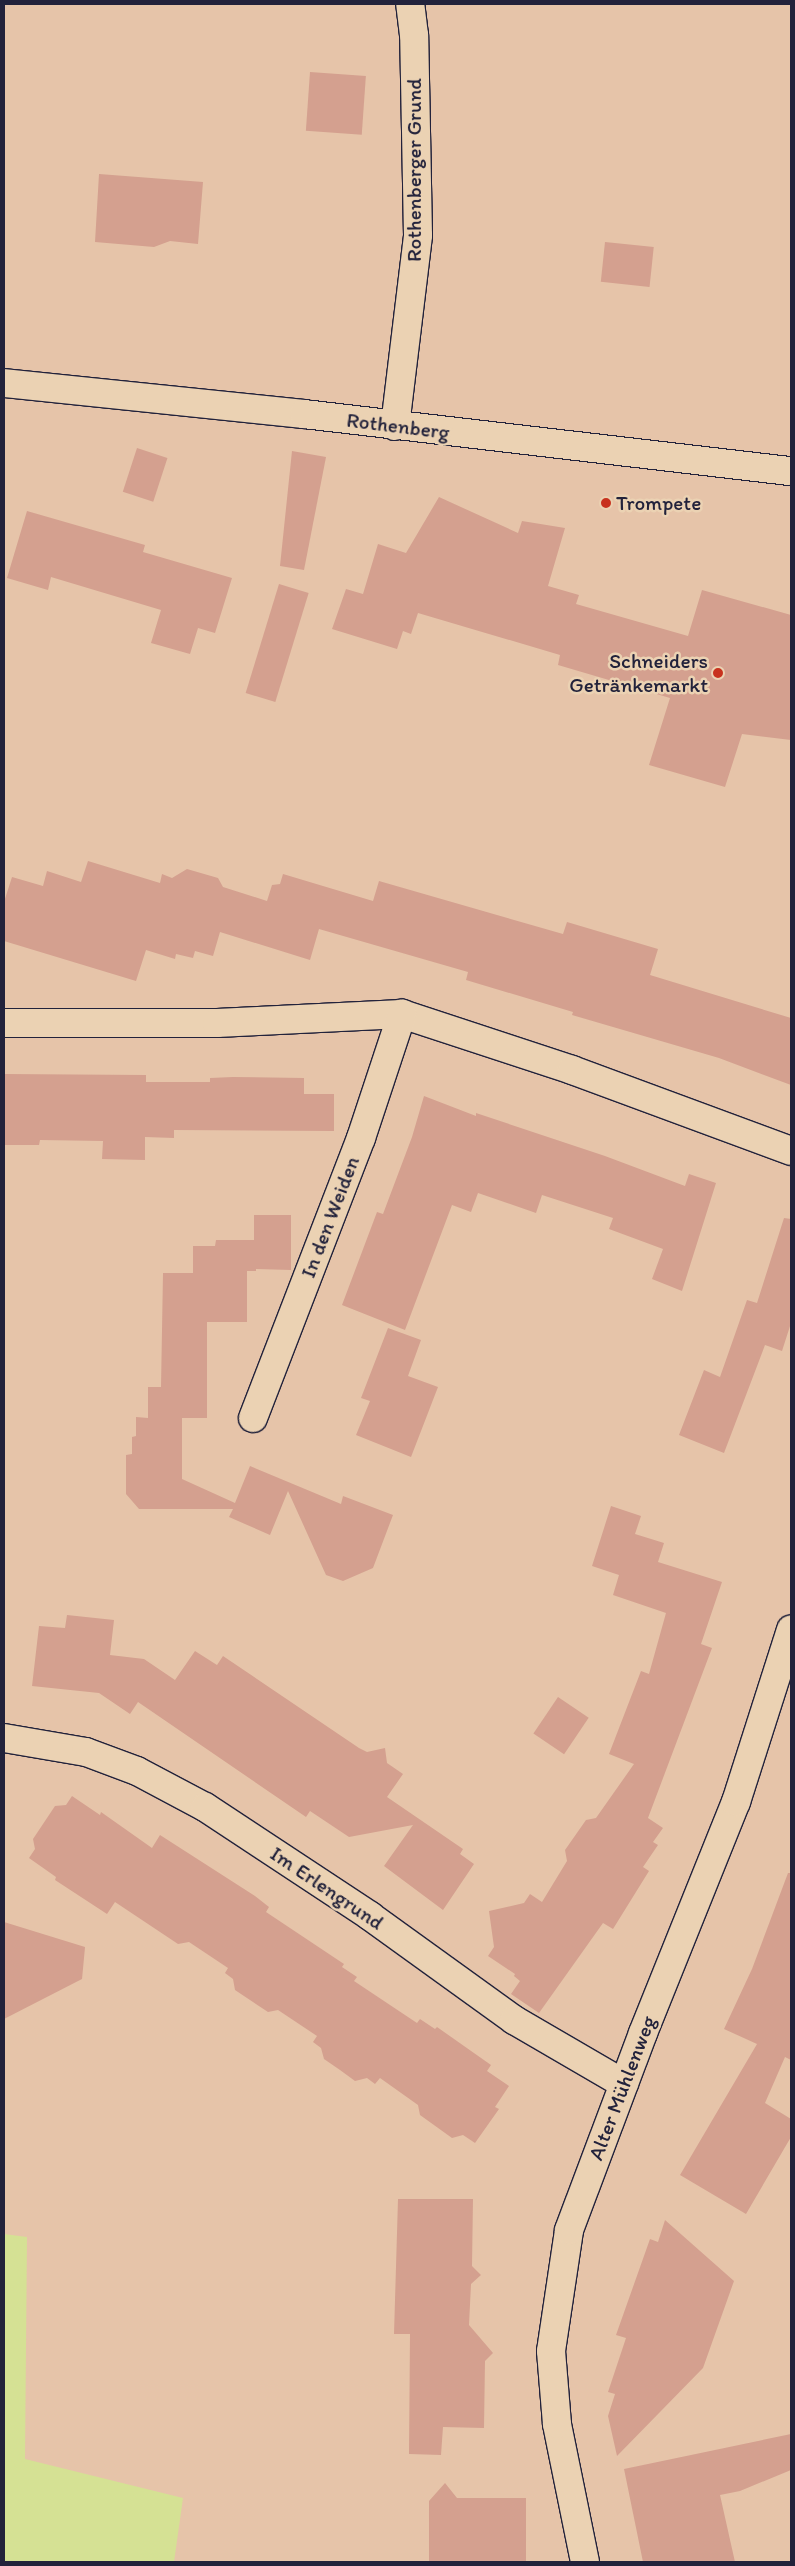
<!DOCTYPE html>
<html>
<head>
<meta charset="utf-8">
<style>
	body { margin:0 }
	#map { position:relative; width:795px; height:2566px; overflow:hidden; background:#e6c4a9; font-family:Itim,sans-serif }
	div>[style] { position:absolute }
	.green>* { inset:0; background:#d5e194 }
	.building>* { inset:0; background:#d4a08f; transform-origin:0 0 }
	.roads { filter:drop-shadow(1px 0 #22223b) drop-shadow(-1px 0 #22223b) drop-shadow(0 1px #22223b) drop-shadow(0 -1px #22223b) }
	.minor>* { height:28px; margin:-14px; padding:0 14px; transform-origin:14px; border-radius:14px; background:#ebd2b3 }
	.tertiary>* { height:28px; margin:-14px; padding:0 14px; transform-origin:14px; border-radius:14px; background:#ebd2b3 }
	.dots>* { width:14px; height:14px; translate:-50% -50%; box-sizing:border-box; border:2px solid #ebd2b3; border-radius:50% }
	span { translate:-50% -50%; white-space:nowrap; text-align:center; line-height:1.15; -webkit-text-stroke:5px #ebd2b3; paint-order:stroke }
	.street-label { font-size:21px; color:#22223b }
	.poi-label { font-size:21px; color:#22223b }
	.left { translate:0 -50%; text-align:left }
	.right { translate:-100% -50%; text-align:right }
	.frame { position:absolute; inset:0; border:5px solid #22223b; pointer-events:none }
</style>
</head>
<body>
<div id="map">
	<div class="green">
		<i style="clip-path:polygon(4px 2234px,27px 2237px,25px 2459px,183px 2498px,174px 2562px,4px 2562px)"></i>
	</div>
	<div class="building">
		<i style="left:310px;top:72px;width:56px;height:59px;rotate:4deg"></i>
		<i style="clip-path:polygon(99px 174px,203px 182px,198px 244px,170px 241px,154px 247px,95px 242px)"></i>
		<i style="left:605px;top:242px;width:49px;height:40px;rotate:6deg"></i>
		<i style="left:137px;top:448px;width:32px;height:46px;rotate:18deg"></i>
		<i style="clip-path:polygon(292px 451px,326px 457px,304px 570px,280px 566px)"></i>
		<i style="clip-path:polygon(439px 497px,518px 533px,522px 521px,565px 528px,548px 586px,579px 595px,576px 604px,688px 636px,702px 590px,791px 615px,791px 740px,742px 734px,725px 787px,649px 765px,670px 698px,558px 665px,560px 655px,418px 613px,411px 634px,403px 631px,397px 649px,332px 629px,346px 589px,363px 594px,378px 544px,406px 553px)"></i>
		<i style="clip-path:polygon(27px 511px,145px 545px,143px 552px,232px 578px,215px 633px,198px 628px,190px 654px,151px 643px,161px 610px,51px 577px,48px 590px,7px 578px)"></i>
		<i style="left:279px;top:584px;width:31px;height:114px;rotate:17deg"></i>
		<i style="clip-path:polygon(88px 861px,160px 883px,162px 874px,172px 878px,187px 869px,218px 878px,223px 887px,267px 901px,272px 885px,280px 884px,283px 874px,373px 901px,379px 881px,563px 934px,567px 922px,658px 949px,650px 975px,791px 1018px,791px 1085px,719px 1058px,572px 1015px,573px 1012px,466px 980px,468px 972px,319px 929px,310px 960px,220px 932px,213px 956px,195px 951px,193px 958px,176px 954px,175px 959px,146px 950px,136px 981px,4px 941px,4px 902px,12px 877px,43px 886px,47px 871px,81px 882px)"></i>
		<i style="clip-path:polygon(4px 1074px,146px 1075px,146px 1082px,210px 1082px,210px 1078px,233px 1077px,304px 1078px,304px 1094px,334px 1094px,334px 1131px,174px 1130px,174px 1138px,145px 1137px,145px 1160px,102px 1159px,103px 1141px,40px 1140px,39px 1145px,4px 1145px)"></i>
		<i style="clip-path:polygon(424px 1096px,476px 1116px,476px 1113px,605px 1156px,685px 1186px,689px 1174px,716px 1183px,682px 1291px,652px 1279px,663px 1249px,609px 1229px,613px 1218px,542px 1195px,536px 1213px,478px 1193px,471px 1212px,452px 1205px,405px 1330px,342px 1305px,377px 1212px,383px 1214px,412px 1137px)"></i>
		<i style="clip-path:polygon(254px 1215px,291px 1215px,291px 1270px,256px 1269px,256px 1271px,247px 1271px,247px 1322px,207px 1322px,207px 1418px,182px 1418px,182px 1479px,235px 1503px,250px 1466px,341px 1504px,343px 1496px,393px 1515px,373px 1568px,343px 1581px,326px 1575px,288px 1491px,270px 1535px,229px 1517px,233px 1509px,139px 1509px,126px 1494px,126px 1455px,132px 1454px,132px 1437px,136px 1436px,136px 1417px,148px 1418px,148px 1387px,161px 1387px,163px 1273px,193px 1273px,193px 1246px,215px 1246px,216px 1240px,254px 1240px)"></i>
		<i style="clip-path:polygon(784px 1218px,791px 1219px,791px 1323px,782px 1351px,765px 1345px,724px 1453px,679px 1435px,704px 1370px,720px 1377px,747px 1300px,757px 1303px)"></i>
		<i style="clip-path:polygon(388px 1328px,421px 1340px,408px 1376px,438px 1387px,411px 1457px,356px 1435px,370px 1401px,361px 1398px)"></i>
		<i style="clip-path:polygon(611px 1506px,641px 1516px,635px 1534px,664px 1543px,658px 1562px,722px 1582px,701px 1644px,712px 1648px,648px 1818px,663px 1828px,653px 1842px,658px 1845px,643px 1867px,649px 1871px,613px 1929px,603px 1923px,539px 2013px,511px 1994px,520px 1981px,514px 1976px,515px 1974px,488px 1956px,494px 1947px,489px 1911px,524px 1903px,530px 1894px,542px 1902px,567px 1861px,565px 1850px,586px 1820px,596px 1818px,634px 1764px,609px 1754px,641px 1671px,649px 1674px,666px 1613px,613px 1595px,619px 1575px,592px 1566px)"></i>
		<i style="clip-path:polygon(67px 1615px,114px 1620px,110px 1655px,144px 1659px,175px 1680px,195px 1651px,217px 1665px,223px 1656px,359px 1748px,367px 1752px,385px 1748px,387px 1763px,403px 1774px,387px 1797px,463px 1849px,460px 1854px,474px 1864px,443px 1910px,384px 1866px,413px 1825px,349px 1837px,310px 1811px,306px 1817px,138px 1702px,130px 1714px,99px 1693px,32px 1686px,39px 1626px,65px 1628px)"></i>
		<i style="left:558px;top:1697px;width:37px;height:44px;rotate:34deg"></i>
		<i style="clip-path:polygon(72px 1796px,100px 1815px,101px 1812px,152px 1848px,160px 1835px,255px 1896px,269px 1907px,266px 1912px,344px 1964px,342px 1967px,357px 1977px,354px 1981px,417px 2023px,420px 2019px,435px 2029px,437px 2027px,491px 2065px,487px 2071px,509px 2086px,495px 2107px,499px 2109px,475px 2143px,463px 2135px,452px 2138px,420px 2115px,418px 2105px,380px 2078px,375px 2084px,367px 2078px,355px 2081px,340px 2070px,324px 2059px,321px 2048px,313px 2042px,317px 2036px,278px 2010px,268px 2012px,235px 1990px,233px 1979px,225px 1973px,228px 1968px,189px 1942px,178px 1944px,115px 1902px,107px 1914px,55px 1880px,56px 1877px,29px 1858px,35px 1849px,33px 1839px,55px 1806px,66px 1805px)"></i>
		<i style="clip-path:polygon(788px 1873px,791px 1873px,791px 2060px,785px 2057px,765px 2103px,791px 2119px,791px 2137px,746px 2214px,680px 2175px,757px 2044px,724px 2029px,752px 1969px)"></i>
		<i style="clip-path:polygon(4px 1922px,85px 1947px,82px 1979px,4px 2019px)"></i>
		<i style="clip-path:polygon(398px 2199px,473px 2199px,472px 2266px,481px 2275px,471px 2284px,469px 2325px,493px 2353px,485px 2361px,484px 2428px,443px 2427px,441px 2455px,409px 2454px,410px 2334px,394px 2334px)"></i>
		<i style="clip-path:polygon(665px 2220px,734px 2281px,703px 2368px,617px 2456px,608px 2416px,615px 2394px,608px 2392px,626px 2338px,616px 2335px,650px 2239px,658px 2242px)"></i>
		<i style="clip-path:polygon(791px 2434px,791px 2470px,740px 2491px,720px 2495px,735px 2562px,643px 2562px,624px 2469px)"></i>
		<i style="clip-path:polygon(445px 2483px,457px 2498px,526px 2498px,526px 2562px,429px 2562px,429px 2501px)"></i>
	</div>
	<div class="roads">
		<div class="minor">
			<i style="left:395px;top:426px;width:192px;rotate:-83.1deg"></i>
			<i style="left:418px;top:235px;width:200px;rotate:-91.1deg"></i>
			<i style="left:414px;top:35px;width:31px;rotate:-97deg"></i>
			<i style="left:4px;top:1023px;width:213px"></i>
			<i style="left:217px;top:1023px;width:185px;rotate:-2.8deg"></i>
			<i style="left:402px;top:1014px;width:179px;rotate:18.2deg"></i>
			<i style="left:572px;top:1070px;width:233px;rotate:20.3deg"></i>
			<i style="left:253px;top:1418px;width:300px;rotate:-68.9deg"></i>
			<i style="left:361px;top:1138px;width:131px;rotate:-71.7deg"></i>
			<i style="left:4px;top:1738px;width:83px;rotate:9.7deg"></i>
			<i style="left:86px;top:1752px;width:54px;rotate:20.4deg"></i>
			<i style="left:137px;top:1771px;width:77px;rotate:27.9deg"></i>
			<i style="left:205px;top:1807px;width:198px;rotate:33.4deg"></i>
			<i style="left:370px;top:1916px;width:178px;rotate:35.8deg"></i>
			<i style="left:514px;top:2020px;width:127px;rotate:30.2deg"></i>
			<i style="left:585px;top:2562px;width:141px;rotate:-101.5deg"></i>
			<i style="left:557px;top:2424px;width:73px;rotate:-94.7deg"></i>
			<i style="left:551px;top:2351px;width:122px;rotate:-81.5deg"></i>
			<i style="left:569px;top:2230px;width:210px;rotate:-69.4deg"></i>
			<i style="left:643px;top:2033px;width:249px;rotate:-68.1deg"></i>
			<i style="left:736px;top:1802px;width:181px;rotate:-72.3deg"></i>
		</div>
		<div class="tertiary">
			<i style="left:4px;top:383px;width:302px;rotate:5.9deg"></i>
			<i style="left:304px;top:414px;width:490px;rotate:6.7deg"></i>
		</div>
	</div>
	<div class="dots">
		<i style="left:606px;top:503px;background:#c8321e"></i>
		<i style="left:718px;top:673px;background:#c8321e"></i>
	</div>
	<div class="street-label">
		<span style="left:414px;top:170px;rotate:-90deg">Rothenberger Grund</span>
		<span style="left:398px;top:426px;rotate:7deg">Rothenberg</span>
		<span style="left:330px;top:1217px;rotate:-69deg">In den Weiden</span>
		<span style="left:327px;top:1888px;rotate:34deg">Im Erlengrund</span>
		<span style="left:622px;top:2088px;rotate:-69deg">Alter Mühlenweg</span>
	</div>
	<div class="poi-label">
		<span class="left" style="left:616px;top:503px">Trompete</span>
		<span class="right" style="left:708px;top:673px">Schneiders<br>Getränkemarkt</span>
	</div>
	<div class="frame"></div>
</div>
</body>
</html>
